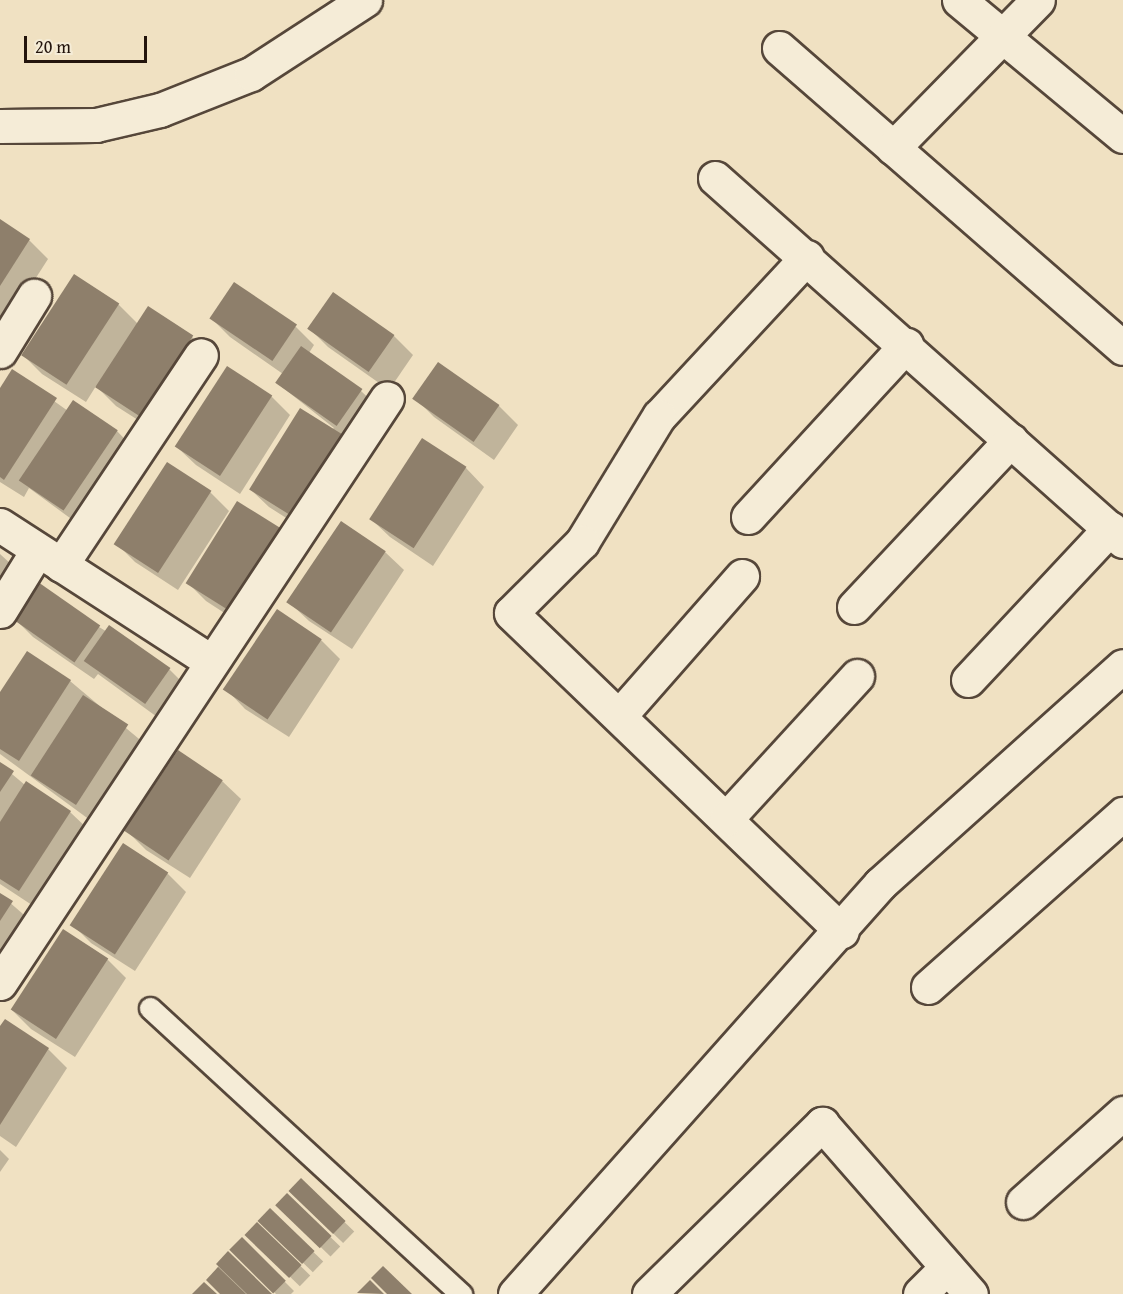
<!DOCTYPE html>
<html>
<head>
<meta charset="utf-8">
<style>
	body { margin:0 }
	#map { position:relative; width:1123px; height:1294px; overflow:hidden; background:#f0e1c2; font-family:"Gentium Book Plus",serif }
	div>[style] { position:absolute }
	.shadow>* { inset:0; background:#0003; transform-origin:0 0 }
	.building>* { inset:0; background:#8e7f6b; transform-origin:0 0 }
	.roads { filter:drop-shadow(2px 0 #56473a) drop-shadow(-2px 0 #56473a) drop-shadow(0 2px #56473a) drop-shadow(0 -2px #56473a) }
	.lane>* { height:21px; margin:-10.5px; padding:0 10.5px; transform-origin:10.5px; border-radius:10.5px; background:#f5ecd7 }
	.street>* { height:33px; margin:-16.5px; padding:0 16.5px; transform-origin:16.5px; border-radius:16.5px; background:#f5ecd7 }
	span { translate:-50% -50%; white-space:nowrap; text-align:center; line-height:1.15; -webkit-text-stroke:5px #f5ecd7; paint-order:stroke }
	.scale { position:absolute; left:24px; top:36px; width:123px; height:27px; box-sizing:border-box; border:3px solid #23140c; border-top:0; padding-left:8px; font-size:18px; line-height:21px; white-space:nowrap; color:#23140c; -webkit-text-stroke:4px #f5ecd7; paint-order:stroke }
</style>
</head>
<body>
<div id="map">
	<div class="shadow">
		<i style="clip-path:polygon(0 221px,29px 240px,48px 259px,0 334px)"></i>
		<i style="clip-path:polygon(334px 294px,394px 336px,413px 355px,389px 390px,328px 347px,309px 328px)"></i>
		<i style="clip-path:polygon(118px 304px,138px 324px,192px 337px,210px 355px,160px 434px,116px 406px,96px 386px,86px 402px,42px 374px,23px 355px)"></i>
		<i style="clip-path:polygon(211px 318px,296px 327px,314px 345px,309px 353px,361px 391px,380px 409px,313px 535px,269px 507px,250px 489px,334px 428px,277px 383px,283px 374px,230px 337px)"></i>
		<i style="clip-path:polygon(439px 364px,499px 406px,518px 425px,494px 460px,434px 417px,415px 398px)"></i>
		<i style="clip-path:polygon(228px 368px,271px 396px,290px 415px,240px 494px,196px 465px,177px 447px)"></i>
		<i style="clip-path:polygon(12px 371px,68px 411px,117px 431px,135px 450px,85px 529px,29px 488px,24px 497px,0 482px,0 390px)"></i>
		<i style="clip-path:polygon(422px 440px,466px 468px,484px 487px,433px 566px,390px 537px,371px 519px)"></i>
		<i style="clip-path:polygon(167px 464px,210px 492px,229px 511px,178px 590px,135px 562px,116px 543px)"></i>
		<i style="clip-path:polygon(238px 503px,249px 629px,206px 601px,187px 582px)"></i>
		<i style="clip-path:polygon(385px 552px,404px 570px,352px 649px,309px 621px,290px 603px)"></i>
		<i style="clip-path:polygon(0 554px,24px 576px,0 610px)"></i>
		<i style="clip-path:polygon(14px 618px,99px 627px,169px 669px,188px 688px,164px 722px,98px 674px,94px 679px,33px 637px)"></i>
		<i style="clip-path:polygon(321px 640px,340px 659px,289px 737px,245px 709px,227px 690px)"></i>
		<i style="clip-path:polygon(70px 681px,145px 744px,94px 823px,0 754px,0 694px)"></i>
		<i style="clip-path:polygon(0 764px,25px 785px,70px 812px,89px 830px,38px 909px,0 884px)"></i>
		<i style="clip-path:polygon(222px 781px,241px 799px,190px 878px,146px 850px,127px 831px)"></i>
		<i style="clip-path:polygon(167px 873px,186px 892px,135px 971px,91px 943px,72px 924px)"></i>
		<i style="clip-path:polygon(0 894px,31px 921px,0 968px)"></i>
		<i style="clip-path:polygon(64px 931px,107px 959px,126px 978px,75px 1057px,31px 1029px,12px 1010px)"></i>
		<i style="clip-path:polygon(0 1029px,48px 1049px,67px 1068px,16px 1147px,0 1136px)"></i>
		<i style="clip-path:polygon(0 1150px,9px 1159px,0 1172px)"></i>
		<i style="left:301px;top:1180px;width:74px;height:16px;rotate:44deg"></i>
		<i style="left:287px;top:1195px;width:74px;height:14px;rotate:44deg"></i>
		<i style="left:270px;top:1210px;width:74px;height:15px;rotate:44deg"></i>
		<i style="left:257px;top:1224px;width:74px;height:15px;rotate:44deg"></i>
		<i style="clip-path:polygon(242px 1239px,294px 1291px,291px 1294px,276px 1294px,232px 1250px)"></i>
		<i style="clip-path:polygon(228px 1254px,270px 1294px,222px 1294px,208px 1280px)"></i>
	</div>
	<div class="building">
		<i style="clip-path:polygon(0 219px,30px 239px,0 286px)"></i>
		<i style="left:74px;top:274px;width:54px;height:97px;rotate:33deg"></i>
		<i style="left:234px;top:282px;width:76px;height:44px;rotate:34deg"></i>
		<i style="left:333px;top:292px;width:75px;height:45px;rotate:35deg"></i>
		<i style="left:148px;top:306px;width:54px;height:97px;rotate:33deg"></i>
		<i style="left:301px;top:346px;width:75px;height:45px;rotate:35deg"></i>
		<i style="left:438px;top:362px;width:75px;height:45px;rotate:35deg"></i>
		<i style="left:227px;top:366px;width:54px;height:96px;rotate:33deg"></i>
		<i style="clip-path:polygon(12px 369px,57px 398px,4px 480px,0 477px,0 388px)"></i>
		<i style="left:73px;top:400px;width:54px;height:97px;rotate:34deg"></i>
		<i style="left:300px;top:408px;width:54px;height:96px;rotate:32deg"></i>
		<i style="left:422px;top:438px;width:53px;height:97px;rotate:33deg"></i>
		<i style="left:167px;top:462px;width:53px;height:98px;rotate:33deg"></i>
		<i style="left:237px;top:501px;width:54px;height:97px;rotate:32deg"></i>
		<i style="left:341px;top:521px;width:54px;height:98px;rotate:34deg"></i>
		<i style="left:38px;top:582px;width:76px;height:45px;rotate:35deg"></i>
		<i style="left:277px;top:609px;width:54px;height:97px;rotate:34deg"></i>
		<i style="left:109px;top:625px;width:75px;height:44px;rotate:35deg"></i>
		<i style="clip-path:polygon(27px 651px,71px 680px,19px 761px,0 749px,0 692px)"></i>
		<i style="left:83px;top:695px;width:54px;height:96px;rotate:33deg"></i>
		<i style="left:178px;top:750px;width:54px;height:97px;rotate:34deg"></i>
		<i style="clip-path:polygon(0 762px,14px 771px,0 792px)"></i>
		<i style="clip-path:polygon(26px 781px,71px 811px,19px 891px,0 879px,0 822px)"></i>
		<i style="left:123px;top:843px;width:54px;height:98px;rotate:33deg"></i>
		<i style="clip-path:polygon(0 893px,13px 901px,0 921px)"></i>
		<i style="left:63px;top:929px;width:54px;height:96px;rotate:33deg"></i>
		<i style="clip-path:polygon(5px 1019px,49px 1048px,0 1125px,0 1026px)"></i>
		<i style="left:301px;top:1178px;width:62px;height:18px;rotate:44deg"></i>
		<i style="left:287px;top:1193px;width:62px;height:17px;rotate:44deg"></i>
		<i style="left:270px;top:1208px;width:62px;height:18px;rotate:44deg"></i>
		<i style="left:257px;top:1222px;width:62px;height:18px;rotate:44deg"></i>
		<i style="left:242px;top:1237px;width:62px;height:18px;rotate:45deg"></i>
		<i style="clip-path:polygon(228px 1251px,272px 1294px,247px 1294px,216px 1264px)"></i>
		<i style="clip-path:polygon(383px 1266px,412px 1294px,387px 1294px,371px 1278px)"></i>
		<i style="clip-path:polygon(218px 1267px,246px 1294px,220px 1294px,206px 1280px)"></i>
		<i style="clip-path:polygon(370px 1280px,384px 1294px,357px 1293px)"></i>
		<i style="clip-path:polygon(204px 1282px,217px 1294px,192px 1294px)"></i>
	</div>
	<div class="roads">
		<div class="lane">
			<i style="left:150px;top:1008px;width:423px;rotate:42.6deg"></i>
		</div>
		<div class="street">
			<i style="left:959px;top:0;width:213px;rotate:39.7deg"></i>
			<i style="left:779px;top:48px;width:456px;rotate:41.1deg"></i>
			<i style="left:0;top:126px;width:96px;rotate:-0.6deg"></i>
			<i style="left:96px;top:125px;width:66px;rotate:-13.2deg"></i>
			<i style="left:160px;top:110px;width:98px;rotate:-21.6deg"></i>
			<i style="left:251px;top:74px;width:136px;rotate:-33deg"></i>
			<i style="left:893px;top:148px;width:207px;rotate:-45.6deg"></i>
			<i style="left:715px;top:178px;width:546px;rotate:41.66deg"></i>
			<i style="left:807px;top:257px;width:217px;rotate:132.9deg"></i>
			<i style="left:659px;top:416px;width:148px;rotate:121.4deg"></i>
			<i style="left:582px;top:542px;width:100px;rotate:135deg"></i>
			<i style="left:511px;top:613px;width:459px;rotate:43.9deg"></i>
			<i style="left:0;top:351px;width:65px;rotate:-58.3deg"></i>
			<i style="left:748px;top:517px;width:234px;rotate:-47.4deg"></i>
			<i style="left:0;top:525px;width:252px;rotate:32.9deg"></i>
			<i style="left:61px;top:565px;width:252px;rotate:-56.3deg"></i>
			<i style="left:854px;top:607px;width:229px;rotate:-46.8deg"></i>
			<i style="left:0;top:611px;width:70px;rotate:-58.3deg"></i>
			<i style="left:968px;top:680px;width:208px;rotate:-46.9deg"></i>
			<i style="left:620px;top:715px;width:185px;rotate:-48.7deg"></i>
			<i style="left:726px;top:819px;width:194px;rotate:-47.5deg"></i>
			<i style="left:0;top:983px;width:701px;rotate:-56.51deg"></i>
			<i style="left:928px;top:987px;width:261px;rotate:-41.6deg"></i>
			<i style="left:1023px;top:1202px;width:134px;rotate:-41.7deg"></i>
			<i style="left:515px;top:1294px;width:549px;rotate:-48.32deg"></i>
			<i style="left:880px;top:884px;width:326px;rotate:-41.9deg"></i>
			<i style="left:649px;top:1294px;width:243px;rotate:-44.5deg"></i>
			<i style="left:822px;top:1124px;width:226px;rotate:48.8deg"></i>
			<i style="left:920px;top:1294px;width:38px;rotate:-45deg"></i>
		</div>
	</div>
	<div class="scale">20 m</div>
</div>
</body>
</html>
